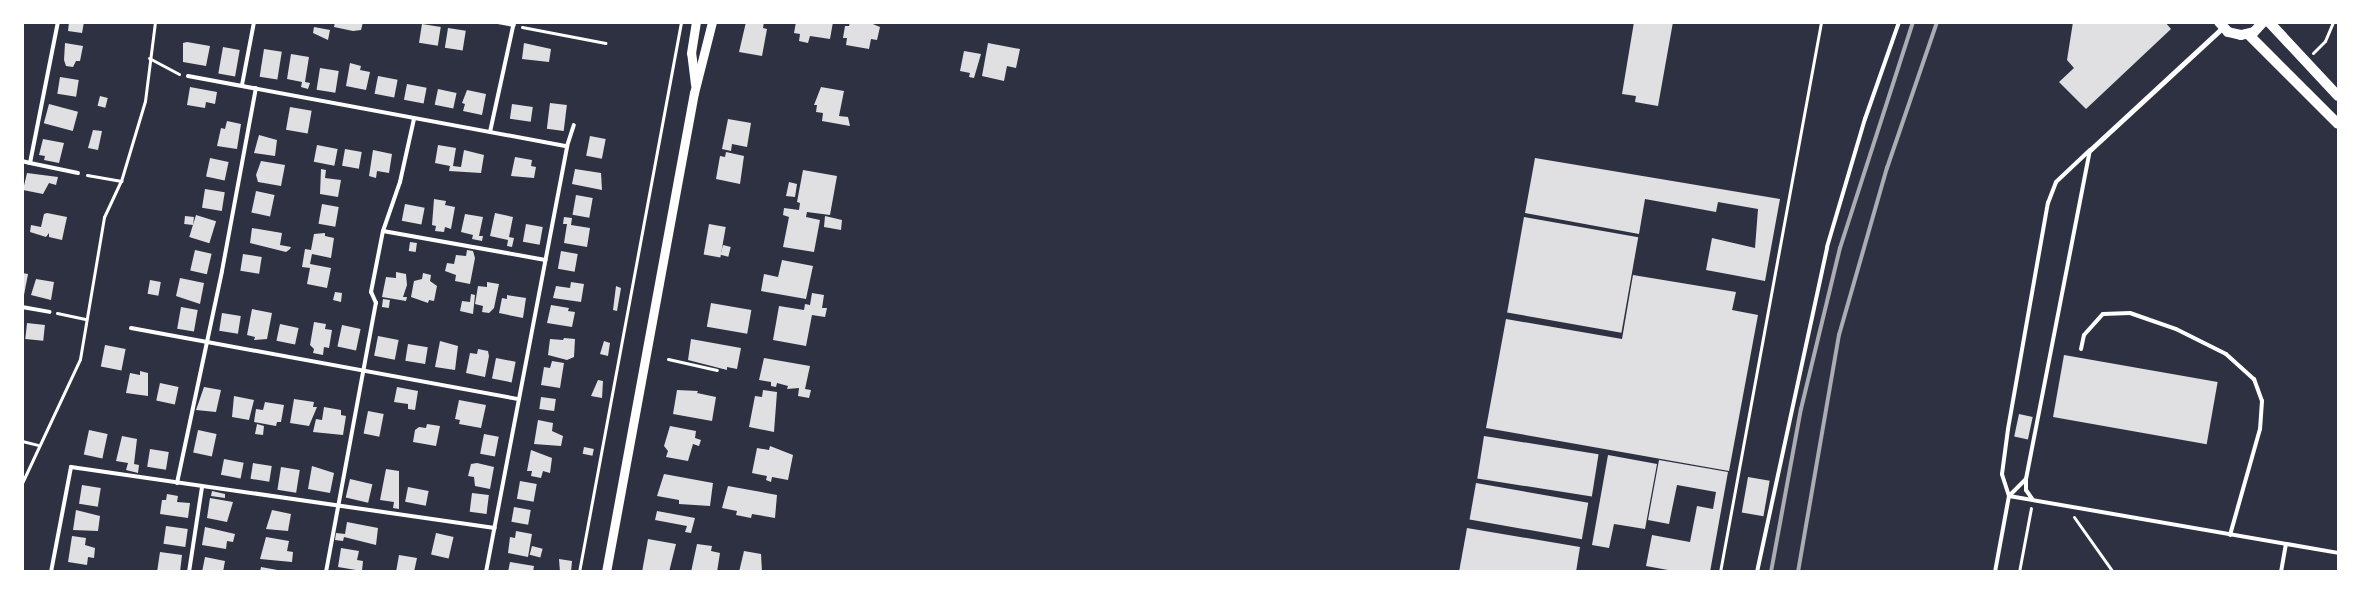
<!DOCTYPE html>
<html>
<head>
<meta charset="utf-8">
<style>
	body { margin:0 }
	#map { position:relative; width:2361px; height:594px; overflow:hidden; background:#2d3142; font-family:Figtree,sans-serif }
	div>[style] { position:absolute }
	.building>* { inset:0; background:#e0e0e3; transform-origin:0 0 }
	.path>* { height:3px; margin:-1.5px; padding:0 1.5px; transform-origin:1.5px; border-radius:1.5px; background:#fff }
	.service>* { height:4px; margin:-2px; padding:0 2px; transform-origin:2px; border-radius:2px; background:#fff }
	.minor>* { height:5px; margin:-2.5px; padding:0 2.5px; transform-origin:2.5px; border-radius:2.5px; background:#fff }
	.tertiary>* { height:9px; margin:-4.5px; padding:0 4.5px; transform-origin:4.5px; border-radius:4.5px; background:#fff }
	.secondary>* { height:10px; margin:-5px; padding:0 5px; transform-origin:5px; border-radius:5px; background:#fff }
	.rail>* { height:4px; margin:-2px; padding:0 2px; transform-origin:2px; border-radius:2px; background:#abadb3 }
	span { translate:-50% -50%; white-space:nowrap; text-align:center; line-height:1.15; -webkit-text-stroke:4px #fff; paint-order:stroke }
	.frame { position:absolute; inset:0; border:24px solid #fff; pointer-events:none }
</style>
</head>
<body>
<div id="map">
	<div class="building">
		<i style="clip-path:polygon(69px 22px,84px 22px,82px 33px,68px 31px)"></i>
		<i style="clip-path:polygon(335px 22px,363px 22px,361px 30px,353px 31px,334px 27px)"></i>
		<i style="clip-path:polygon(746px 22px,764px 22px,763px 28px,767px 29px,762px 56px,739px 52px)"></i>
		<i style="clip-path:polygon(796px 22px,833px 22px,830px 39px,810px 36px,808px 43px,799px 41px,800px 34px,794px 33px)"></i>
		<i style="clip-path:polygon(850px 22px,868px 22px,880px 27px,877px 40px,871px 39px,869px 49px,846px 45px,847px 38px,843px 38px,845px 26px,849px 26px)"></i>
		<i style="clip-path:polygon(1634px 22px,1673px 22px,1658px 106px,1635px 102px,1636px 96px,1622px 94px)"></i>
		<i style="clip-path:polygon(2073px 22px,2165px 22px,2171px 29px,2086px 109px,2059px 82px,2074px 68px,2067px 60px)"></i>
		<i style="left:422px;top:24px;width:19px;height:19px;rotate:9deg"></i>
		<i style="clip-path:polygon(314px 27px,330px 30px,328px 40px,313px 33px)"></i>
		<i style="left:448px;top:28px;width:18px;height:20px;rotate:9deg"></i>
		<i style="clip-path:polygon(187px 42px,210px 46px,206px 66px,183px 62px,183px 43px)"></i>
		<i style="clip-path:polygon(65px 43px,83px 46px,80px 61px,76px 61px,73px 67px,66px 66px,64px 60px)"></i>
		<i style="clip-path:polygon(524px 43px,551px 49px,549px 62px,522px 59px)"></i>
		<i style="clip-path:polygon(988px 43px,1020px 49px,1016px 68px,1007px 66px,1004px 81px,982px 76px)"></i>
		<i style="left:223px;top:47px;width:17px;height:27px;rotate:10deg"></i>
		<i style="left:264px;top:49px;width:18px;height:28px;rotate:9deg"></i>
		<i style="clip-path:polygon(964px 51px,981px 54px,974px 78px,969px 77px,970px 73px,960px 71px)"></i>
		<i style="clip-path:polygon(291px 54px,309px 57px,305px 82px,310px 83px,308px 89px,301px 87px,302px 82px,287px 79px)"></i>
		<i style="clip-path:polygon(350px 63px,361px 66px,360px 70px,370px 72px,366px 90px,346px 86px)"></i>
		<i style="left:320px;top:68px;width:19px;height:22px;rotate:9deg"></i>
		<i style="left:378px;top:76px;width:20px;height:18px;rotate:11deg"></i>
		<i style="left:60px;top:77px;width:19px;height:17px;rotate:9deg"></i>
		<i style="left:407px;top:84px;width:20px;height:16px;rotate:11deg"></i>
		<i style="clip-path:polygon(190px 87px,217px 92px,215px 104px,206px 102px,205px 108px,187px 105px)"></i>
		<i style="clip-path:polygon(821px 87px,844px 91px,839px 116px,848px 117px,850px 126px,822px 121px,823px 113px,816px 112px,817px 105px,814px 105px)"></i>
		<i style="left:438px;top:89px;width:19px;height:16px;rotate:12deg"></i>
		<i style="clip-path:polygon(467px 90px,486px 94px,482px 115px,463px 111px,465px 104px,462px 103px)"></i>
		<i style="left:100px;top:96px;width:8px;height:10px;rotate:14deg"></i>
		<i style="left:550px;top:103px;width:17px;height:26px;rotate:7deg"></i>
		<i style="left:49px;top:104px;width:30px;height:20px;rotate:15deg"></i>
		<i style="left:512px;top:104px;width:21px;height:15px;rotate:8deg"></i>
		<i style="left:290px;top:107px;width:22px;height:23px;rotate:10deg"></i>
		<i style="clip-path:polygon(728px 119px,751px 123px,747px 147px,732px 144px,731px 151px,722px 149px)"></i>
		<i style="clip-path:polygon(227px 121px,241px 124px,237px 149px,217px 146px,221px 128px,225px 129px)"></i>
		<i style="clip-path:polygon(93px 130px,102px 131px,98px 150px,88px 148px)"></i>
		<i style="clip-path:polygon(259px 135px,277px 140px,275px 156px,254px 153px)"></i>
		<i style="left:590px;top:136px;width:16px;height:20px;rotate:11deg"></i>
		<i style="clip-path:polygon(43px 139px,64px 143px,59px 163px,44px 160px,45px 156px,39px 155px)"></i>
		<i style="left:317px;top:145px;width:21px;height:17px;rotate:11deg"></i>
		<i style="clip-path:polygon(438px 145px,456px 148px,453px 166px,461px 167px,464px 150px,484px 155px,481px 173px,449px 171px,450px 166px,435px 163px)"></i>
		<i style="left:345px;top:149px;width:17px;height:17px;rotate:10deg"></i>
		<i style="clip-path:polygon(373px 150px,392px 154px,389px 173px,377px 171px,376px 178px,369px 176px)"></i>
		<i style="clip-path:polygon(726px 152px,744px 156px,740px 184px,716px 179px,720px 156px,725px 157px)"></i>
		<i style="clip-path:polygon(515px 157px,532px 160px,531px 166px,536px 167px,534px 178px,511px 176px)"></i>
		<i style="left:210px;top:158px;width:19px;height:19px;rotate:12deg"></i>
		<i style="clip-path:polygon(1535px 158px,1780px 199px,1765px 281px,1706px 270px,1712px 238px,1755px 248px,1758px 209px,1718px 202px,1716px 212px,1645px 199px,1639px 234px,1525px 213px)"></i>
		<i style="clip-path:polygon(261px 161px,285px 165px,281px 186px,258px 182px,256px 175px)"></i>
		<i style="clip-path:polygon(321px 169px,326px 170px,325px 178px,341px 180px,338px 197px,320px 194px)"></i>
		<i style="clip-path:polygon(575px 169px,601px 173px,602px 190px,572px 184px)"></i>
		<i style="clip-path:polygon(803px 170px,837px 176px,830px 215px,807px 212px,806px 217px,820px 220px,814px 252px,783px 247px,789px 217px,783px 215px,784px 208px,799px 210px,800px 203px,797px 202px)"></i>
		<i style="clip-path:polygon(27px 173px,58px 177px,56px 185px,49px 183px,43px 194px,23px 190px)"></i>
		<i style="clip-path:polygon(789px 182px,797px 184px,795px 197px,786px 196px)"></i>
		<i style="left:205px;top:189px;width:20px;height:19px;rotate:9deg"></i>
		<i style="left:256px;top:191px;width:19px;height:22px;rotate:12deg"></i>
		<i style="left:576px;top:195px;width:17px;height:20px;rotate:10deg"></i>
		<i style="clip-path:polygon(434px 199px,446px 201px,445px 205px,455px 207px,451px 229px,445px 227px,444px 232px,435px 231px,436px 226px,432px 225px)"></i>
		<i style="left:322px;top:204px;width:17px;height:20px;rotate:10deg"></i>
		<i style="left:405px;top:204px;width:20px;height:17px;rotate:11deg"></i>
		<i style="clip-path:polygon(47px 213px,67px 217px,62px 240px,49px 237px,49px 233px,46px 237px,30px 232px,31px 225px,41px 227px,44px 214px)"></i>
		<i style="clip-path:polygon(495px 213px,513px 217px,509px 237px,514px 238px,512px 247px,507px 246px,508px 240px,490px 236px)"></i>
		<i style="clip-path:polygon(465px 214px,483px 217px,479px 236px,483px 236px,482px 241px,472px 239px,473px 235px,461px 232px)"></i>
		<i style="left:196px;top:215px;width:21px;height:23px;rotate:17deg"></i>
		<i style="left:185px;top:216px;width:9px;height:8px;rotate:6deg"></i>
		<i style="clip-path:polygon(825px 216px,842px 220px,841px 230px,824px 227px)"></i>
		<i style="clip-path:polygon(564px 217px,572px 218px,571px 225px,590px 228px,587px 247px,564px 243px,567px 224px,563px 224px)"></i>
		<i style="left:1524px;top:217px;width:116px;height:97px;rotate:10deg"></i>
		<i style="left:526px;top:224px;width:17px;height:18px;rotate:10deg"></i>
		<i style="left:709px;top:224px;width:17px;height:31px;rotate:10deg"></i>
		<i style="clip-path:polygon(252px 228px,282px 233px,280px 245px,291px 247px,290px 249px,286px 252px,250px 243px)"></i>
		<i style="clip-path:polygon(325px 233px,325px 236px,334px 238px,331px 258px,312px 254px,310px 264px,331px 268px,327px 288px,307px 284px,310px 268px,302px 267px,305px 249px,311px 250px,314px 234px)"></i>
		<i style="left:410px;top:242px;width:7px;height:9px;rotate:8deg"></i>
		<i style="left:723px;top:245px;width:8px;height:10px;rotate:14deg"></i>
		<i style="left:195px;top:250px;width:17px;height:21px;rotate:13deg"></i>
		<i style="clip-path:polygon(467px 250px,473px 251px,475px 258px,470px 284px,455px 281px,456px 275px,445px 271px,447px 263px,454px 264px,456px 255px,466px 256px)"></i>
		<i style="left:561px;top:251px;width:17px;height:18px;rotate:10deg"></i>
		<i style="left:243px;top:254px;width:19px;height:17px;rotate:9deg"></i>
		<i style="clip-path:polygon(782px 260px,813px 266px,806px 299px,761px 291px,764px 274px,778px 277px)"></i>
		<i style="clip-path:polygon(396px 272px,406px 274px,407px 285px,403px 297px,407px 297px,406px 301px,382px 297px,386px 277px,396px 278px)"></i>
		<i style="clip-path:polygon(22px 273px,28px 274px,24px 295px,22px 295px)"></i>
		<i style="clip-path:polygon(423px 273px,431px 275px,430px 281px,437px 286px,434px 301px,429px 300px,428px 303px,411px 297px,414px 281px,422px 279px)"></i>
		<i style="clip-path:polygon(1633px 275px,1736px 292px,1732px 310px,1758px 315px,1729px 471px,1486px 428px,1506px 319px,1622px 339px)"></i>
		<i style="clip-path:polygon(180px 278px,204px 283px,200px 304px,176px 296px)"></i>
		<i style="clip-path:polygon(36px 279px,54px 282px,51px 300px,31px 295px)"></i>
		<i style="left:150px;top:280px;width:11px;height:14px;rotate:10deg"></i>
		<i style="clip-path:polygon(487px 282px,499px 284px,494px 308px,489px 313px,482px 312px,483px 306px,475px 304px,478px 286px,487px 287px)"></i>
		<i style="clip-path:polygon(571px 282px,584px 284px,581px 302px,553px 298px,556px 286px,570px 288px)"></i>
		<i style="clip-path:polygon(616px 286px,621px 288px,617px 311px,613px 310px)"></i>
		<i style="clip-path:polygon(335px 292px,342px 293px,341px 302px,333px 300px)"></i>
		<i style="clip-path:polygon(812px 293px,824px 295px,822px 308px,827px 308px,825px 317px,812px 315px,806px 346px,773px 340px,779px 306px,804px 310px,805px 304px,810px 305px)"></i>
		<i style="clip-path:polygon(471px 294px,475px 295px,473px 314px,460px 311px,462px 301px,470px 302px)"></i>
		<i style="clip-path:polygon(507px 295px,526px 298px,523px 318px,499px 313px,502px 298px,507px 299px)"></i>
		<i style="left:383px;top:299px;width:7px;height:8px;rotate:8deg"></i>
		<i style="left:711px;top:303px;width:41px;height:24px;rotate:10deg"></i>
		<i style="clip-path:polygon(551px 305px,569px 308px,568px 311px,575px 312px,572px 327px,547px 323px)"></i>
		<i style="left:181px;top:307px;width:17px;height:22px;rotate:10deg"></i>
		<i style="clip-path:polygon(252px 309px,272px 313px,267px 339px,254px 340px,255px 337px,247px 335px)"></i>
		<i style="left:222px;top:313px;width:19px;height:18px;rotate:9deg"></i>
		<i style="clip-path:polygon(314px 322px,326px 324px,325px 329px,332px 330px,329px 348px,324px 347px,323px 355px,313px 353px,314px 349px,310px 345px)"></i>
		<i style="left:27px;top:323px;width:18px;height:16px;rotate:6deg"></i>
		<i style="left:280px;top:324px;width:19px;height:17px;rotate:12deg"></i>
		<i style="left:342px;top:325px;width:19px;height:22px;rotate:12deg"></i>
		<i style="left:378px;top:336px;width:21px;height:20px;rotate:11deg"></i>
		<i style="clip-path:polygon(564px 338px,575px 339px,574px 357px,567px 360px,548px 355px,550px 339px,563px 340px)"></i>
		<i style="clip-path:polygon(691px 339px,741px 348px,737px 369px,727px 367px,727px 370px,688px 360px)"></i>
		<i style="clip-path:polygon(440px 341px,458px 346px,455px 370px,435px 367px)"></i>
		<i style="clip-path:polygon(604px 341px,610px 343px,608px 356px,600px 354px)"></i>
		<i style="left:408px;top:344px;width:20px;height:17px;rotate:9deg"></i>
		<i style="left:105px;top:345px;width:21px;height:22px;rotate:11deg"></i>
		<i style="clip-path:polygon(478px 349px,488px 351px,489px 356px,485px 377px,466px 373px,470px 353px,477px 354px)"></i>
		<i style="left:2064px;top:355px;width:156px;height:63px;rotate:10deg"></i>
		<i style="left:496px;top:358px;width:20px;height:21px;rotate:11deg"></i>
		<i style="clip-path:polygon(764px 358px,810px 366px,805px 389px,811px 390px,809px 398px,798px 396px,799px 388px,787px 389px,788px 386px,777px 383px,776px 387px,771px 386px,771px 382px,759px 380px)"></i>
		<i style="clip-path:polygon(552px 361px,564px 363px,560px 388px,541px 385px,544px 367px,550px 368px)"></i>
		<i style="clip-path:polygon(140px 371px,148px 373px,148px 396px,126px 393px,130px 373px,140px 375px)"></i>
		<i style="clip-path:polygon(598px 380px,603px 381px,602px 398px,591px 396px)"></i>
		<i style="left:160px;top:383px;width:19px;height:18px;rotate:12deg"></i>
		<i style="clip-path:polygon(204px 387px,221px 390px,216px 412px,196px 410px)"></i>
		<i style="clip-path:polygon(397px 387px,418px 391px,415px 410px,408px 409px,408px 404px,394px 402px)"></i>
		<i style="clip-path:polygon(677px 390px,698px 391px,697px 393px,716px 397px,712px 421px,673px 414px)"></i>
		<i style="clip-path:polygon(763px 390px,777px 392px,774px 432px,749px 427px,755px 396px,762px 397px)"></i>
		<i style="clip-path:polygon(234px 396px,254px 400px,249px 420px,232px 417px)"></i>
		<i style="left:541px;top:397px;width:15px;height:12px;rotate:8deg"></i>
		<i style="clip-path:polygon(294px 399px,314px 402px,313px 407px,317px 407px,309px 426px,290px 423px)"></i>
		<i style="clip-path:polygon(459px 400px,486px 405px,481px 428px,459px 424px,460px 420px,455px 419px)"></i>
		<i style="clip-path:polygon(265px 402px,284px 405px,281px 422px,277px 422px,276px 426px,254px 422px,256px 409px,263px 410px)"></i>
		<i style="clip-path:polygon(324px 407px,341px 410px,341px 415px,346px 416px,343px 435px,313px 432px,316px 419px,322px 420px)"></i>
		<i style="left:368px;top:411px;width:16px;height:23px;rotate:11deg"></i>
		<i style="left:2019px;top:414px;width:14px;height:23px;rotate:12deg"></i>
		<i style="clip-path:polygon(538px 420px,553px 423px,552px 431px,563px 436px,561px 446px,534px 444px)"></i>
		<i style="clip-path:polygon(257px 424px,264px 426px,263px 435px,255px 434px)"></i>
		<i style="clip-path:polygon(427px 424px,440px 426px,436px 446px,413px 442px,415px 430px,419px 427px,426px 428px)"></i>
		<i style="clip-path:polygon(670px 426px,696px 431px,695px 438px,701px 440px,699px 446px,693px 444px,688px 461px,666px 457px,668px 451px,664px 446px)"></i>
		<i style="left:89px;top:430px;width:19px;height:25px;rotate:12deg"></i>
		<i style="left:198px;top:430px;width:19px;height:23px;rotate:12deg"></i>
		<i style="left:484px;top:434px;width:15px;height:20px;rotate:11deg"></i>
		<i style="clip-path:polygon(122px 436px,137px 439px,134px 464px,139px 465px,138px 473px,126px 470px,128px 463px,116px 461px)"></i>
		<i style="left:1484px;top:436px;width:116px;height:43px;rotate:9deg"></i>
		<i style="clip-path:polygon(770px 446px,793px 455px,788px 480px,772px 477px,771px 482px,766px 480px,767px 476px,752px 473px,757px 448px,769px 450px)"></i>
		<i style="left:584px;top:447px;width:10px;height:7px;rotate:11deg"></i>
		<i style="left:150px;top:449px;width:19px;height:18px;rotate:9deg"></i>
		<i style="clip-path:polygon(531px 450px,552px 458px,550px 473px,543px 471px,541px 478px,531px 476px,532px 471px,527px 471px)"></i>
		<i style="clip-path:polygon(1608px 455px,1657px 464px,1645px 529px,1614px 524px,1609px 548px,1592px 545px)"></i>
		<i style="left:224px;top:459px;width:20px;height:16px;rotate:11deg"></i>
		<i style="clip-path:polygon(1659px 460px,1728px 472px,1710px 572px,1679px 572px,1646px 566px,1652px 535px,1690px 542px,1697px 506px,1713px 509px,1716px 492px,1677px 485px,1669px 524px,1648px 520px)"></i>
		<i style="left:253px;top:463px;width:19px;height:16px;rotate:9deg"></i>
		<i style="clip-path:polygon(477px 463px,494px 467px,490px 489px,475px 486px,474px 477px,468px 476px,471px 464px)"></i>
		<i style="clip-path:polygon(312px 466px,334px 473px,330px 493px,308px 489px)"></i>
		<i style="left:281px;top:467px;width:19px;height:23px;rotate:9deg"></i>
		<i style="clip-path:polygon(386px 469px,399px 471px,399px 509px,393px 508px,394px 502px,380px 500px)"></i>
		<i style="clip-path:polygon(664px 474px,713px 483px,710px 506px,679px 504px,679px 500px,657px 496px)"></i>
		<i style="left:1748px;top:477px;width:22px;height:36px;rotate:10deg"></i>
		<i style="left:350px;top:479px;width:23px;height:19px;rotate:13deg"></i>
		<i style="left:520px;top:481px;width:17px;height:18px;rotate:10deg"></i>
		<i style="left:1476px;top:483px;width:114px;height:37px;rotate:10deg"></i>
		<i style="left:82px;top:485px;width:19px;height:19px;rotate:9deg"></i>
		<i style="clip-path:polygon(728px 486px,777px 495px,775px 518px,752px 514px,751px 518px,736px 515px,737px 511px,722px 508px)"></i>
		<i style="left:408px;top:487px;width:21px;height:15px;rotate:11deg"></i>
		<i style="clip-path:polygon(212px 491px,225px 494px,225px 498px,211px 496px)"></i>
		<i style="left:472px;top:493px;width:17px;height:19px;rotate:7deg"></i>
		<i style="clip-path:polygon(167px 494px,178px 496px,177px 502px,190px 503px,188px 518px,160px 514px,162px 500px,166px 500px)"></i>
		<i style="clip-path:polygon(210px 498px,233px 502px,227px 522px,207px 518px)"></i>
		<i style="left:514px;top:507px;width:17px;height:15px;rotate:10deg"></i>
		<i style="clip-path:polygon(76px 510px,100px 516px,98px 531px,73px 530px)"></i>
		<i style="clip-path:polygon(272px 510px,291px 514px,288px 531px,266px 529px)"></i>
		<i style="clip-path:polygon(657px 511px,695px 518px,691px 533px,685px 532px,687px 526px,655px 520px)"></i>
		<i style="clip-path:polygon(347px 522px,378px 528px,376px 545px,344px 537px,343px 541px,335px 540px,336px 533px,345px 534px)"></i>
		<i style="left:166px;top:526px;width:22px;height:18px;rotate:8deg"></i>
		<i style="clip-path:polygon(205px 527px,235px 534px,233px 542px,227px 541px,226px 549px,202px 545px)"></i>
		<i style="clip-path:polygon(1467px 528px,1580px 547px,1576px 572px,1459px 572px)"></i>
		<i style="clip-path:polygon(516px 531px,532px 534px,528px 557px,508px 553px,510px 537px,515px 538px)"></i>
		<i style="left:436px;top:533px;width:18px;height:22px;rotate:13deg"></i>
		<i style="clip-path:polygon(72px 536px,86px 538px,85px 545px,95px 548px,94px 558px,88px 557px,87px 565px,68px 562px)"></i>
		<i style="clip-path:polygon(266px 537px,289px 541px,287px 551px,293px 552px,292px 562px,260px 559px)"></i>
		<i style="clip-path:polygon(648px 539px,676px 544px,669px 572px,642px 572px)"></i>
		<i style="clip-path:polygon(697px 544px,712px 546px,711px 551px,720px 553px,717px 572px,691px 572px)"></i>
		<i style="left:532px;top:546px;width:11px;height:9px;rotate:15deg"></i>
		<i style="clip-path:polygon(341px 548px,359px 551px,357px 560px,363px 561px,362px 571px,338px 567px)"></i>
		<i style="clip-path:polygon(744px 551px,761px 554px,762px 572px,739px 572px)"></i>
		<i style="clip-path:polygon(160px 552px,182px 555px,180px 572px,157px 572px)"></i>
		<i style="clip-path:polygon(399px 555px,417px 558px,414px 572px,396px 572px)"></i>
		<i style="clip-path:polygon(205px 557px,225px 561px,223px 572px,202px 572px)"></i>
		<i style="clip-path:polygon(559px 559px,572px 561px,571px 572px,560px 572px)"></i>
		<i style="clip-path:polygon(510px 562px,534px 566px,533px 572px,508px 572px)"></i>
		<i style="clip-path:polygon(261px 567px,283px 571px,282px 572px,260px 572px)"></i>
	</div>
	<div class="path">
		<i style="left:522px;top:27px;width:85px;rotate:10.9deg"></i>
		<i style="left:2313px;top:53px;width:17px;rotate:-45deg"></i>
		<i style="left:2325px;top:41px;width:21px;rotate:-67deg"></i>
		<i style="left:149px;top:58px;width:34px;rotate:28deg"></i>
		<i style="left:87px;top:175px;width:35px;rotate:10deg"></i>
		<i style="left:57px;top:313px;width:30px;rotate:12deg"></i>
		<i style="left:668px;top:359px;width:50px;rotate:12.7deg"></i>
		<i style="left:22px;top:441px;width:16px;rotate:14deg"></i>
		<i style="left:22px;top:483px;width:137px;rotate:-64.9deg"></i>
		<i style="left:80px;top:359px;width:144px;rotate:-80.4deg"></i>
		<i style="left:104px;top:217px;width:40px;rotate:-65deg"></i>
		<i style="left:121px;top:181px;width:84px;rotate:-73.3deg"></i>
		<i style="left:145px;top:101px;width:80px;rotate:-82.8deg"></i>
		<i style="left:2074px;top:517px;width:67px;rotate:54.7deg"></i>
		<i style="left:579px;top:572px;width:559px;rotate:-79.49deg"></i>
		<i style="left:1720px;top:572px;width:559px;rotate:-79.59deg"></i>
		<i style="left:2019px;top:572px;width:65px;rotate:-79.4deg"></i>
	</div>
	<div class="service">
		<i style="left:498px;top:22px;width:16px;rotate:11deg"></i>
		<i style="left:188px;top:76px;width:385px;rotate:10.5deg"></i>
		<i style="left:242px;top:85px;width:64px;rotate:-79.2deg"></i>
		<i style="left:490px;top:132px;width:113px;rotate:-77.7deg"></i>
		<i style="left:22px;top:161px;width:8px;rotate:14deg"></i>
		<i style="left:30px;top:163px;width:144px;rotate:-78.8deg"></i>
		<i style="left:30px;top:163px;width:49px;rotate:11.8deg"></i>
		<i style="left:383px;top:231px;width:165px;rotate:10.1deg"></i>
		<i style="left:22px;top:307px;width:28px;rotate:10deg"></i>
		<i style="left:131px;top:328px;width:394px;rotate:10.4deg"></i>
		<i style="left:2081px;top:349px;width:14px;rotate:-78deg"></i>
		<i style="left:2084px;top:335px;width:28px;rotate:-48deg"></i>
		<i style="left:2103px;top:314px;width:27px;rotate:-2deg"></i>
		<i style="left:2130px;top:313px;width:49px;rotate:19.2deg"></i>
		<i style="left:2176px;top:329px;width:56px;rotate:26.6deg"></i>
		<i style="left:2226px;top:354px;width:38px;rotate:42deg"></i>
		<i style="left:2254px;top:379px;width:23px;rotate:70deg"></i>
		<i style="left:2262px;top:401px;width:28px;rotate:94deg"></i>
		<i style="left:2260px;top:429px;width:110px;rotate:105.8deg"></i>
		<i style="left:2026px;top:479px;width:11px;rotate:90deg"></i>
		<i style="left:2026px;top:490px;width:12px;rotate:55deg"></i>
		<i style="left:177px;top:483px;width:217px;rotate:-78deg"></i>
		<i style="left:222px;top:271px;width:186px;rotate:-79.5deg"></i>
		<i style="left:2009px;top:496px;width:24px;rotate:-45deg"></i>
		<i style="left:2026px;top:479px;width:334px;rotate:-79deg"></i>
		<i style="left:2009px;top:496px;width:334px;rotate:9.8deg"></i>
		<i style="left:51px;top:572px;width:107px;rotate:-79.2deg"></i>
		<i style="left:71px;top:467px;width:428px;rotate:8.2deg"></i>
		<i style="left:189px;top:572px;width:86px;rotate:-81.3deg"></i>
		<i style="left:326px;top:572px;width:274px;rotate:-79.5deg"></i>
		<i style="left:376px;top:303px;width:12px;rotate:-114deg"></i>
		<i style="left:371px;top:292px;width:62px;rotate:-78.9deg"></i>
		<i style="left:383px;top:231px;width:52px;rotate:-70.9deg"></i>
		<i style="left:400px;top:182px;width:65px;rotate:-77.5deg"></i>
		<i style="left:486px;top:572px;width:434px;rotate:-79.2deg"></i>
		<i style="left:567px;top:146px;width:22px;rotate:-72deg"></i>
		<i style="left:1757px;top:572px;width:332px;rotate:-77.8deg"></i>
		<i style="left:1827px;top:247px;width:134px;rotate:-73.5deg"></i>
		<i style="left:1865px;top:119px;width:103px;rotate:-70.7deg"></i>
		<i style="left:1995px;top:572px;width:77px;rotate:-79.6deg"></i>
		<i style="left:2009px;top:496px;width:23px;rotate:-108deg"></i>
		<i style="left:2002px;top:474px;width:45px;rotate:-82.4deg"></i>
		<i style="left:2008px;top:429px;width:230px;rotate:-80deg"></i>
		<i style="left:2048px;top:203px;width:22px;rotate:-69deg"></i>
		<i style="left:2056px;top:182px;width:47px;rotate:-43.3deg"></i>
		<i style="left:2281px;top:572px;width:27px;rotate:-80deg"></i>
	</div>
	<div class="minor">
		<i style="left:2090px;top:150px;width:180px;rotate:-42.7deg"></i>
	</div>
	<div class="tertiary">
		<i style="left:695px;top:84px;width:31px;rotate:-97deg"></i>
		<i style="left:691px;top:53px;width:31px;rotate:-81deg"></i>
		<i style="left:606px;top:572px;width:487px;rotate:-79.6deg"></i>
		<i style="left:694px;top:93px;width:73px;rotate:-75.8deg"></i>
	</div>
	<div class="secondary">
		<i style="left:2219px;top:22px;width:13px;rotate:48deg"></i>
		<i style="left:2228px;top:32px;width:13px;rotate:13deg"></i>
		<i style="left:2241px;top:35px;width:13px;rotate:-13deg"></i>
		<i style="left:2254px;top:32px;width:13px;rotate:-48deg"></i>
		<i style="left:2269px;top:22px;width:101px;rotate:47deg"></i>
		<i style="left:2248px;top:34px;width:127px;rotate:45deg"></i>
	</div>
	<div class="rail">
		<i style="left:1771px;top:572px;width:166px;rotate:-79.6deg"></i>
		<i style="left:1801px;top:409px;width:166px;rotate:-76.4deg"></i>
		<i style="left:1840px;top:248px;width:237px;rotate:-72.1deg"></i>
		<i style="left:1798px;top:572px;width:241px;rotate:-80.2deg"></i>
		<i style="left:1839px;top:335px;width:174px;rotate:-74deg"></i>
		<i style="left:1887px;top:168px;width:154px;rotate:-71.1deg"></i>
	</div>
	<div class="frame"></div>
</div>
</body>
</html>
